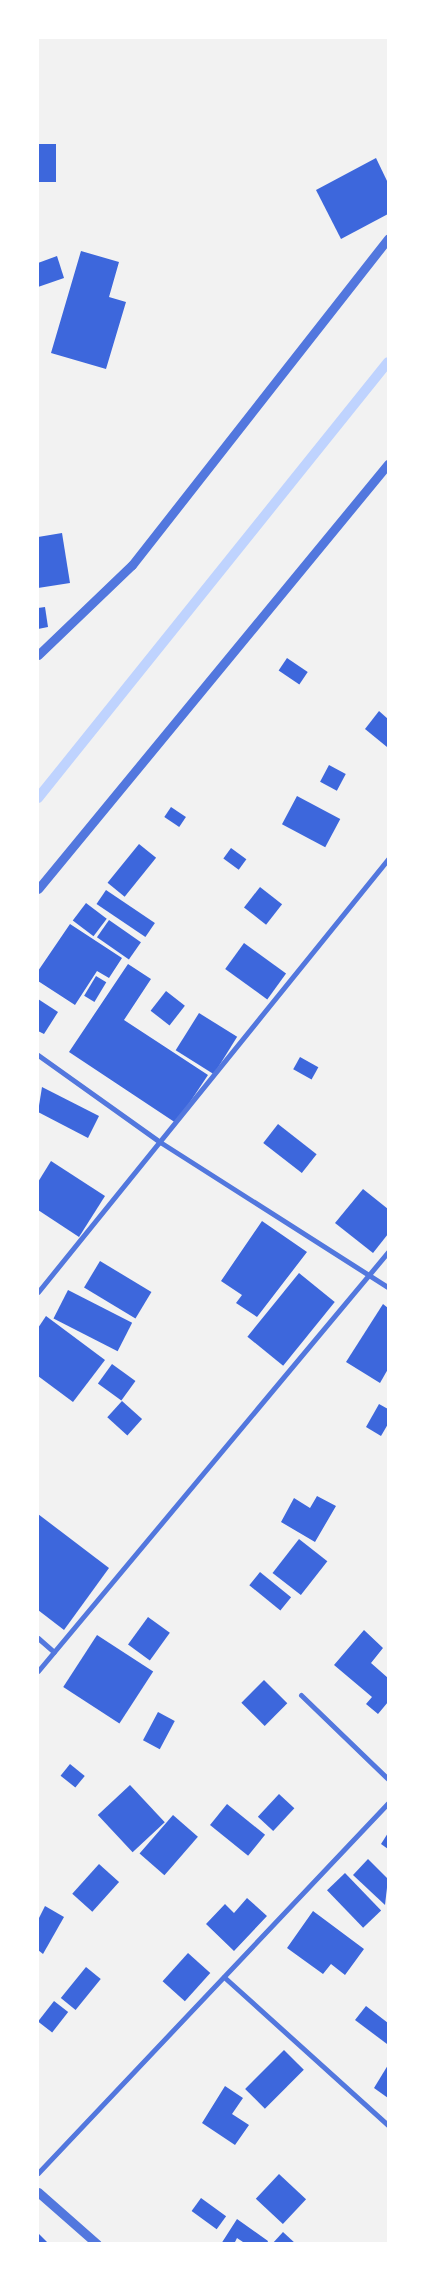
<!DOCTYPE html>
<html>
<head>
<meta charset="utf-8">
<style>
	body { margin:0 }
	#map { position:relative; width:426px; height:2281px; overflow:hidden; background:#f2f2f2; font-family:"Work Sans",sans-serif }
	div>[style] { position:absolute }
	.stream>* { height:10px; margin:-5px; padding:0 5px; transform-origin:5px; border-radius:5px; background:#bfd3fe }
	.building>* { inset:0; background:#3d67dc; transform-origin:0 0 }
	.minor>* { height:5px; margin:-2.5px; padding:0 2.5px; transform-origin:2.5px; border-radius:2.5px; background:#5277de }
	.tertiary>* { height:9px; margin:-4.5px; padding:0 4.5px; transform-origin:4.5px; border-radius:4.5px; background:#5277de }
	span { translate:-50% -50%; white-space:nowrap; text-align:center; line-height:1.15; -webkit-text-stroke:4.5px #fff; paint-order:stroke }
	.frame { position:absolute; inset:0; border:39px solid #fff; pointer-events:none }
</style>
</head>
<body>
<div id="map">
	<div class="stream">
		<i style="left:38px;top:798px;width:559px;rotate:-51.24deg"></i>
	</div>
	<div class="building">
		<i style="left:38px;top:144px;width:18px;height:38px"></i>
		<i style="clip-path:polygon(376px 158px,388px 183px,388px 214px,341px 239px,316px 190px)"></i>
		<i style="clip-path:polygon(81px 251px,119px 262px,109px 297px,126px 302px,106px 369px,51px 353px)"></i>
		<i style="clip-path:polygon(57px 256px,64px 278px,38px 287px,38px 263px)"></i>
		<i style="clip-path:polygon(62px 533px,70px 583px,38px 588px,38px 537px)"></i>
		<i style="clip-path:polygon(45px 607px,48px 627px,38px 629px,38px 608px)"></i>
		<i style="left:287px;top:658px;width:25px;height:15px;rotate:34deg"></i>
		<i style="clip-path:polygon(379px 711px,388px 719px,387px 747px,365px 729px)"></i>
		<i style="left:329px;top:765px;width:19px;height:19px;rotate:28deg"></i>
		<i style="left:297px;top:796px;width:49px;height:32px;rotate:28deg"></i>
		<i style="left:171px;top:807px;width:18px;height:12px;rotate:34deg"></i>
		<i style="left:139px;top:844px;width:22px;height:50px;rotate:39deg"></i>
		<i style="left:231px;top:848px;width:19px;height:13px;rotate:36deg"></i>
		<i style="left:260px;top:887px;width:28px;height:26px;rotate:38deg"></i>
		<i style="left:106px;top:890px;width:59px;height:17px;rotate:34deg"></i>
		<i style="left:86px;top:903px;width:26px;height:22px;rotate:37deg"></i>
		<i style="left:109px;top:920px;width:39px;height:21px;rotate:35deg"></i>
		<i style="clip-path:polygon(70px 924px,122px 958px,109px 978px,97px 971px,75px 1005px,38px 981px,38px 971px)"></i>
		<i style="left:244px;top:943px;width:52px;height:32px;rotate:36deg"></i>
		<i style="clip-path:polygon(128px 964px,151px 979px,124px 1020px,208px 1075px,176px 1123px,69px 1052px)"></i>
		<i style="left:96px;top:976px;width:12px;height:23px;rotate:31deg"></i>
		<i style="left:166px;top:991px;width:24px;height:25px;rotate:38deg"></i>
		<i style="clip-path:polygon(38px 999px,58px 1012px,44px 1034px,38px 1031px)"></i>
		<i style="left:199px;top:1013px;width:45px;height:44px;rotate:32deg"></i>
		<i style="left:300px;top:1057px;width:21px;height:14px;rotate:29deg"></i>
		<i style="clip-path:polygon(42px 1087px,99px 1116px,88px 1138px,38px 1112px)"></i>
		<i style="left:278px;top:1124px;width:49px;height:24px;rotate:38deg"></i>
		<i style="clip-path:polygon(51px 1161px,105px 1196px,79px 1237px,38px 1210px,38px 1182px)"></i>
		<i style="clip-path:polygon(363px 1189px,388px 1209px,388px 1234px,373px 1253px,335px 1223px)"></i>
		<i style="clip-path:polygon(262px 1221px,307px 1252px,257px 1317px,236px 1303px,242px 1295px,221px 1281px)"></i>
		<i style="left:100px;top:1261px;width:60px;height:31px;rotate:31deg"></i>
		<i style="left:299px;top:1273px;width:46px;height:82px;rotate:39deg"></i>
		<i style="left:68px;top:1290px;width:72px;height:32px;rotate:27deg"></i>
		<i style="clip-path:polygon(383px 1304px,388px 1308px,388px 1369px,380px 1383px,346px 1362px)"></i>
		<i style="clip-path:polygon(46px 1316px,105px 1360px,73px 1402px,38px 1376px,38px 1328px)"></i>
		<i style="left:112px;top:1364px;width:29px;height:24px;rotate:36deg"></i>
		<i style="left:122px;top:1401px;width:27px;height:22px;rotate:42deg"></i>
		<i style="clip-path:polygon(379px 1404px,388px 1409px,388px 1424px,381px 1436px,366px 1427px)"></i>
		<i style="clip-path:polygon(317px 1496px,336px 1506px,315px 1542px,281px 1522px,294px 1498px,310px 1508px)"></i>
		<i style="clip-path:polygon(38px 1514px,109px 1568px,64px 1630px,38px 1610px)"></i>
		<i style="left:299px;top:1539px;width:36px;height:43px;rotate:38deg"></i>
		<i style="left:260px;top:1572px;width:40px;height:17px;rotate:39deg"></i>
		<i style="left:148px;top:1617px;width:27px;height:34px;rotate:36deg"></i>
		<i style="clip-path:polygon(364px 1630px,383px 1648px,371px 1663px,388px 1678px,388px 1702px,378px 1714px,366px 1704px,372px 1697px,334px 1665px)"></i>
		<i style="left:97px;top:1635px;width:67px;height:62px;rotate:33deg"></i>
		<i style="left:264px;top:1680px;width:33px;height:32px;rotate:45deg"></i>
		<i style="left:158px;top:1712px;width:19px;height:32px;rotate:28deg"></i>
		<i style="left:70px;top:1764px;width:19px;height:15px;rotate:39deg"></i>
		<i style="left:130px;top:1785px;width:51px;height:44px;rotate:47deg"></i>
		<i style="left:279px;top:1794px;width:21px;height:31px;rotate:43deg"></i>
		<i style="left:227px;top:1804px;width:49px;height:27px;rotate:39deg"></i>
		<i style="left:173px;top:1815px;width:33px;height:51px;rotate:41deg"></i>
		<i style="clip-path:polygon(388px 1833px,388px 1849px,381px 1844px)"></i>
		<i style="clip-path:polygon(368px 1859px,388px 1879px,385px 1905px,353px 1875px)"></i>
		<i style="left:99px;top:1864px;width:27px;height:40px;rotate:42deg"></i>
		<i style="left:345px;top:1873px;width:52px;height:25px;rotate:46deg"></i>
		<i style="clip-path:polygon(247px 1898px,267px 1916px,234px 1951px,206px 1924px,225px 1904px,234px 1913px)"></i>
		<i style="clip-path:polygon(45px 1906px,64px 1917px,43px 1954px,38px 1950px,38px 1920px)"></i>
		<i style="clip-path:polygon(313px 1911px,364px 1949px,345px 1975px,331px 1964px,323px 1974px,287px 1948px)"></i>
		<i style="left:188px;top:1953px;width:30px;height:38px;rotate:42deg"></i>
		<i style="left:86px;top:1967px;width:19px;height:40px;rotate:39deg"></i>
		<i style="left:54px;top:2001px;width:18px;height:26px;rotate:38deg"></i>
		<i style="clip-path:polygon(366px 2006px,388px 2023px,387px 2044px,355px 2020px)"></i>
		<i style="left:284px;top:2050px;width:28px;height:55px;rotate:45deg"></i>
		<i style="clip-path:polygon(388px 2065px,388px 2098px,374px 2088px)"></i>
		<i style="clip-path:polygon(225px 2086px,243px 2098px,232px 2114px,249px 2125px,235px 2145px,202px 2123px)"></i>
		<i style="left:279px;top:2174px;width:37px;height:34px;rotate:43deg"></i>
		<i style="left:201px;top:2198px;width:31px;height:16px;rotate:36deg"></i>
		<i style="clip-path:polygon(237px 2219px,268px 2241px,267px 2244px,246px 2244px,237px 2238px,234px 2244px,221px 2244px)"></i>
		<i style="clip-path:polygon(283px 2232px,296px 2244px,272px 2244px)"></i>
		<i style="clip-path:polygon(38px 2233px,49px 2244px,38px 2244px)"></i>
	</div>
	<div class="minor">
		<i style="left:38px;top:1055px;width:150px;rotate:35.5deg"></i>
		<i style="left:160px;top:1142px;width:270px;rotate:32.5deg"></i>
		<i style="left:38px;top:1292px;width:557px;rotate:-51.05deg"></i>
		<i style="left:38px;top:1638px;width:21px;rotate:41deg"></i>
		<i style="left:38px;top:1671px;width:546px;rotate:-50.13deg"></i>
		<i style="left:301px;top:1695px;width:121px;rotate:44deg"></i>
		<i style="left:224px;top:1977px;width:221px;rotate:42.1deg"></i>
		<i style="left:38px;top:2173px;width:509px;rotate:-46.59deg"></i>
	</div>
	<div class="tertiary">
		<i style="left:38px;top:655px;width:130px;rotate:-43.8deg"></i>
		<i style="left:132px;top:565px;width:415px;rotate:-51.9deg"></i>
		<i style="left:38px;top:889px;width:551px;rotate:-50.53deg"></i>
		<i style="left:38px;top:2192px;width:79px;rotate:41.4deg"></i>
	</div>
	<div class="frame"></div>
</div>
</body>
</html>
